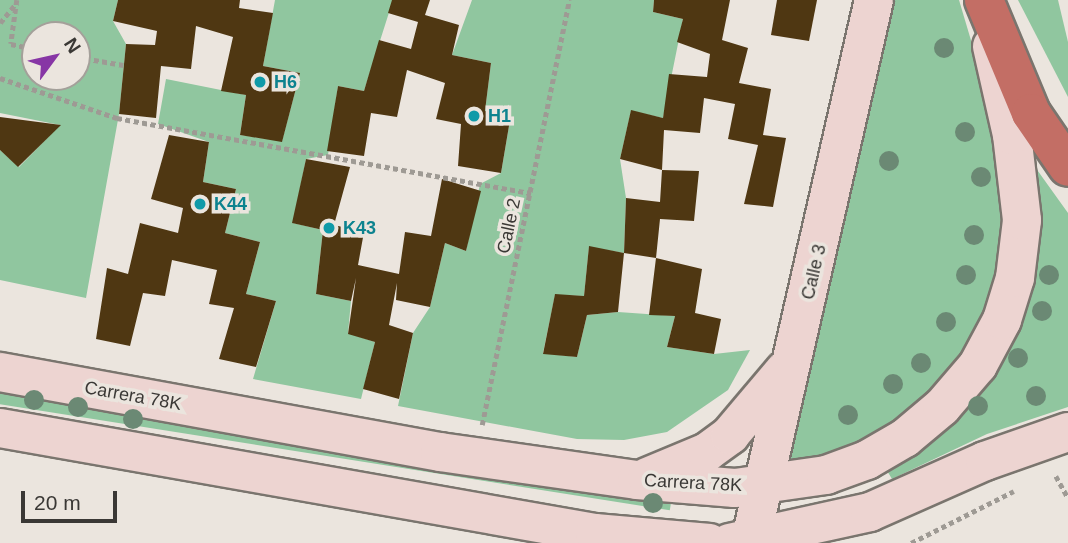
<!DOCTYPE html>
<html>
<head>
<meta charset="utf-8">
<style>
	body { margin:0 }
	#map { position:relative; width:1068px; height:543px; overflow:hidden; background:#ebe5de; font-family:Arial,sans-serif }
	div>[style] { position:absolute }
	.green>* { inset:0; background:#90c69f; transform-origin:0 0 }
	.building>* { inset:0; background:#4f3712 }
	.path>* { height:4.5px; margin-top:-2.25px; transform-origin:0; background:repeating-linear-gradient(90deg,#9e9a94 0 5px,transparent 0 8.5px) }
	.roads { filter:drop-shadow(2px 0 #7a756e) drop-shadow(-2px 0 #7a756e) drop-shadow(0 2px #7a756e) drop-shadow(0 -2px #7a756e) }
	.secondary>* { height:38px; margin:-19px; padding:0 19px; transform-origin:19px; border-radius:19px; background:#edd4d1 }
	.highway>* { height:38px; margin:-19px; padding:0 19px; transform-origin:19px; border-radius:19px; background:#c36e65 }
	.trees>* { width:20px; height:20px; margin:-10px; border-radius:50%; background:#6b8974 }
	.dots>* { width:19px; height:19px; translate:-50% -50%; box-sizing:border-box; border:4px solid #ebe5de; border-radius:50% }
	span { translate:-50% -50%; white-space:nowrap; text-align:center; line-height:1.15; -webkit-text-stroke:7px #ebe5de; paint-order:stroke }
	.culture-label { font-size:18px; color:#0d838f; font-weight:700 }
	.left { translate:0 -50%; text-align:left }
	.street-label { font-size:18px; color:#3a3835 }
	.north { position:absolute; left:21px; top:21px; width:70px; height:70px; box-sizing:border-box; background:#ebe5de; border:2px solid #a4a09a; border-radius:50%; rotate:57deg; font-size:19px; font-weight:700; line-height:28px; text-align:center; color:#3a3835 }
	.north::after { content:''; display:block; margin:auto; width:24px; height:32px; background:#8736a5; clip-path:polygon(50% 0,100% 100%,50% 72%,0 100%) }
	.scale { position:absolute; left:21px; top:491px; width:96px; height:32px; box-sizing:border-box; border:4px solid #3a3835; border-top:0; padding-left:9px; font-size:21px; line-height:24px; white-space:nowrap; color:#3a3835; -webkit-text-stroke:5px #ebe5de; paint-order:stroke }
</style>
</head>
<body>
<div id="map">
	<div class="green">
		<i style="clip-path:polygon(evenodd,0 0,118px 0,113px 21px,126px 44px,119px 114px,86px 298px,0 280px,0 150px,19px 167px,60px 125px,0 113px,0 0,35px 35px,77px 35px,77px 77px,35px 77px,35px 35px)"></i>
		<i style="clip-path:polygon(275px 0,393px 0,364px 91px,338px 86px,328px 155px,306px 159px,293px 223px,323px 230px,316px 294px,351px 301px,348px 333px,375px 342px,361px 399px,253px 379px,276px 301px,246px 294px,260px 242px,225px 233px,236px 189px,203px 182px,209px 142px,158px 124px,166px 79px,246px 95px,240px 135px,282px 141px,300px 73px,263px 66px)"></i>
		<i style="clip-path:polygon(472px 0,654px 0,653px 12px,683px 19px,663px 118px,631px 111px,620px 159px,626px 198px,624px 253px,589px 247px,584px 296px,555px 295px,543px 353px,577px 357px,587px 315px,618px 312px,675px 316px,667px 347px,714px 354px,750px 350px,728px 390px,667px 432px,624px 440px,577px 439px,398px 406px,413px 333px,430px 307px,445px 243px,466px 251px,480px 184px,501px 173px,511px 114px,485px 111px,491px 63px,452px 55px)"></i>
		<i style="clip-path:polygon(886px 0,959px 0,992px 111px,1007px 252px,972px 349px,908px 414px,822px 461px,781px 468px)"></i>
		<i style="clip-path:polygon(1018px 0,1058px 0,1068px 42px,1068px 97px)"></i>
		<i style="clip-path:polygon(1030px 160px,1068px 213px,1068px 407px,987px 434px,892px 479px,886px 469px,959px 417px,998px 362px)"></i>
		<i style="left:0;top:386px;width:681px;height:18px;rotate:9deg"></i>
	</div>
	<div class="building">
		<i style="clip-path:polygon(118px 0,240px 0,239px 8px,273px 13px,263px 66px,300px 73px,282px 142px,240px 135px,246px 95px,221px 91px,233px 37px,196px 26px,191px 69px,161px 66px,156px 118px,119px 114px,126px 44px,155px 45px,157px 31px,113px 21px)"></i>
		<i style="clip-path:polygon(392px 0,430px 0,425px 15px,459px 25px,452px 55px,491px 63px,485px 111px,511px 114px,501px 173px,458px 166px,461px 124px,436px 119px,445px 83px,407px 70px,397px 117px,371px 113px,364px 156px,327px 151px,338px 86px,364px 91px,379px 40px,411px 49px,418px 22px,388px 13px)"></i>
		<i style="clip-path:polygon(654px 0,730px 0,722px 40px,748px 48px,739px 83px,771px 89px,763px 135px,786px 138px,773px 207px,744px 204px,758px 145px,728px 139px,735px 104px,704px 98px,700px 133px,664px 130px,662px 170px,620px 159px,631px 110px,663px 118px,669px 74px,707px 77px,710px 54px,677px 42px,683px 19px,653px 12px)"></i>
		<i style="clip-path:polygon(777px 0,817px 0,809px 41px,771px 35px)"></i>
		<i style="clip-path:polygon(0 117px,61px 125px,18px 167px,0 150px)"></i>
		<i style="clip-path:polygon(169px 135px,209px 142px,203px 182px,236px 189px,225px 233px,260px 242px,246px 294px,276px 301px,256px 367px,219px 359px,234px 308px,209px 304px,217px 270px,172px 260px,165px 296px,143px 293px,130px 346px,96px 339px,107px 268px,128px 274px,140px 223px,178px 233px,183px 208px,151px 199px)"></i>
		<i style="clip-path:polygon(306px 159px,350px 167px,334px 225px,364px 232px,358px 265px,399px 274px,405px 232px,431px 236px,442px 179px,481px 191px,466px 251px,445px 243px,430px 307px,396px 300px,397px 283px,389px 325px,413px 333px,399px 399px,363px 389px,375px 342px,348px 334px,356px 278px,351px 301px,316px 294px,323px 230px,292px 223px)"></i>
		<i style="clip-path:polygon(662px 170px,699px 171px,694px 221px,660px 219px,656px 258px,624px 253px,626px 198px,660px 202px)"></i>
		<i style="clip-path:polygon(589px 246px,624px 253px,618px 312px,587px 315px,577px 357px,543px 354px,555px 294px,584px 296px)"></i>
		<i style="clip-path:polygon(656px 258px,702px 269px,695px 313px,721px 319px,714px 354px,667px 347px,675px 316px,649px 315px)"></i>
	</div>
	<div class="path">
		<i style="left:17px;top:0;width:44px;rotate:97.8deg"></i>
		<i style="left:11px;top:44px;width:25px;rotate:12deg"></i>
		<i style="left:0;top:23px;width:26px;rotate:-51deg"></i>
		<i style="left:77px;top:57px;width:47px;rotate:9.9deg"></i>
		<i style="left:0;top:78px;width:124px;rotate:18.9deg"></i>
		<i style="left:117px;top:118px;width:421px;rotate:10.3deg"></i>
		<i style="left:482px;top:425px;width:434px;rotate:-78.4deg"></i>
		<i style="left:1056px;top:476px;width:25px;rotate:61deg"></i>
		<i style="left:911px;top:543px;width:115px;rotate:-26.8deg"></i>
	</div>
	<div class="roads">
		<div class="secondary">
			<i style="left:0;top:372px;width:447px;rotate:10.3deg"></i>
			<i style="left:440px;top:452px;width:199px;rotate:8.1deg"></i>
			<i style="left:637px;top:480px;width:98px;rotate:4.7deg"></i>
			<i style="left:735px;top:488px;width:92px;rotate:-8.1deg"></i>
			<i style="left:826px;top:475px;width:44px;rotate:-20.1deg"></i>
			<i style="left:867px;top:460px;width:44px;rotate:-30.1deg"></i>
			<i style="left:905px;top:438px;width:48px;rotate:-40deg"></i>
			<i style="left:942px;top:407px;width:55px;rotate:-49.4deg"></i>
			<i style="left:978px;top:365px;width:51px;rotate:-61.9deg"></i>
			<i style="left:1002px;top:320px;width:44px;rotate:-72.8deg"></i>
			<i style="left:1015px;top:278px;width:58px;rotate:-83.1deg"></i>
			<i style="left:1022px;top:220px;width:86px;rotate:-96.7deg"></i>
			<i style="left:1012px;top:135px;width:91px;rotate:-102.7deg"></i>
			<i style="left:0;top:428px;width:604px;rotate:10.01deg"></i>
			<i style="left:595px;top:533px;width:115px;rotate:5deg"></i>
			<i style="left:647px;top:477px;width:65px;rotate:-22.6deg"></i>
			<i style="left:707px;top:452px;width:29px;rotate:-36deg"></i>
			<i style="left:730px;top:435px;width:84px;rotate:-49.8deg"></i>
			<i style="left:729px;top:543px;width:144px;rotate:-12.4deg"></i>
			<i style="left:870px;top:512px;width:126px;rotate:-23.9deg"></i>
			<i style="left:985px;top:461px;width:88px;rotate:-19.3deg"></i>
			<i style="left:750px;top:543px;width:557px;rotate:-77.14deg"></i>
		</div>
		<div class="highway">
			<i style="left:984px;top:0;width:122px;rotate:67.4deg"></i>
			<i style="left:1031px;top:113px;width:65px;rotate:55.6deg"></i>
		</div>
	</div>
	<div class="trees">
		<i style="left:944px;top:48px"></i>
		<i style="left:965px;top:132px"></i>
		<i style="left:889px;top:161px"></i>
		<i style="left:981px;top:177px"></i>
		<i style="left:974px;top:235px"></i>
		<i style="left:966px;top:275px"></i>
		<i style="left:1049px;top:275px"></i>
		<i style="left:1042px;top:311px"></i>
		<i style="left:946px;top:322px"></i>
		<i style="left:1018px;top:358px"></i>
		<i style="left:921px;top:363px"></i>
		<i style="left:893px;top:384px"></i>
		<i style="left:1036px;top:396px"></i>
		<i style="left:34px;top:400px"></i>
		<i style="left:978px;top:406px"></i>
		<i style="left:78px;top:407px"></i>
		<i style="left:848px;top:415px"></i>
		<i style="left:133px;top:419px"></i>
		<i style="left:653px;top:503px"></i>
	</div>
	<div class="dots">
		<i style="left:260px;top:82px;background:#0f9aa8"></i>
		<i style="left:474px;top:116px;background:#0f9aa8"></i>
		<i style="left:200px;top:204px;background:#0f9aa8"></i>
		<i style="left:329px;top:228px;background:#0f9aa8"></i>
	</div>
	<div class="culture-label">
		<span class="left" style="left:274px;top:82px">H6</span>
		<span class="left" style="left:488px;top:116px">H1</span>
		<span class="left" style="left:214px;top:204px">K44</span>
		<span class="left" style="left:343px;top:228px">K43</span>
	</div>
	<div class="street-label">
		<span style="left:509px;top:226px;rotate:-78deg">Calle 2</span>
		<span style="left:814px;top:272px;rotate:-77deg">Calle 3</span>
		<span style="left:133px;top:396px;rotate:10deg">Carrera 78K</span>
		<span style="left:693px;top:483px;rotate:3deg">Carrera 78K</span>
	</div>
	<div class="north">N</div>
	<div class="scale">20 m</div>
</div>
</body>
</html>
